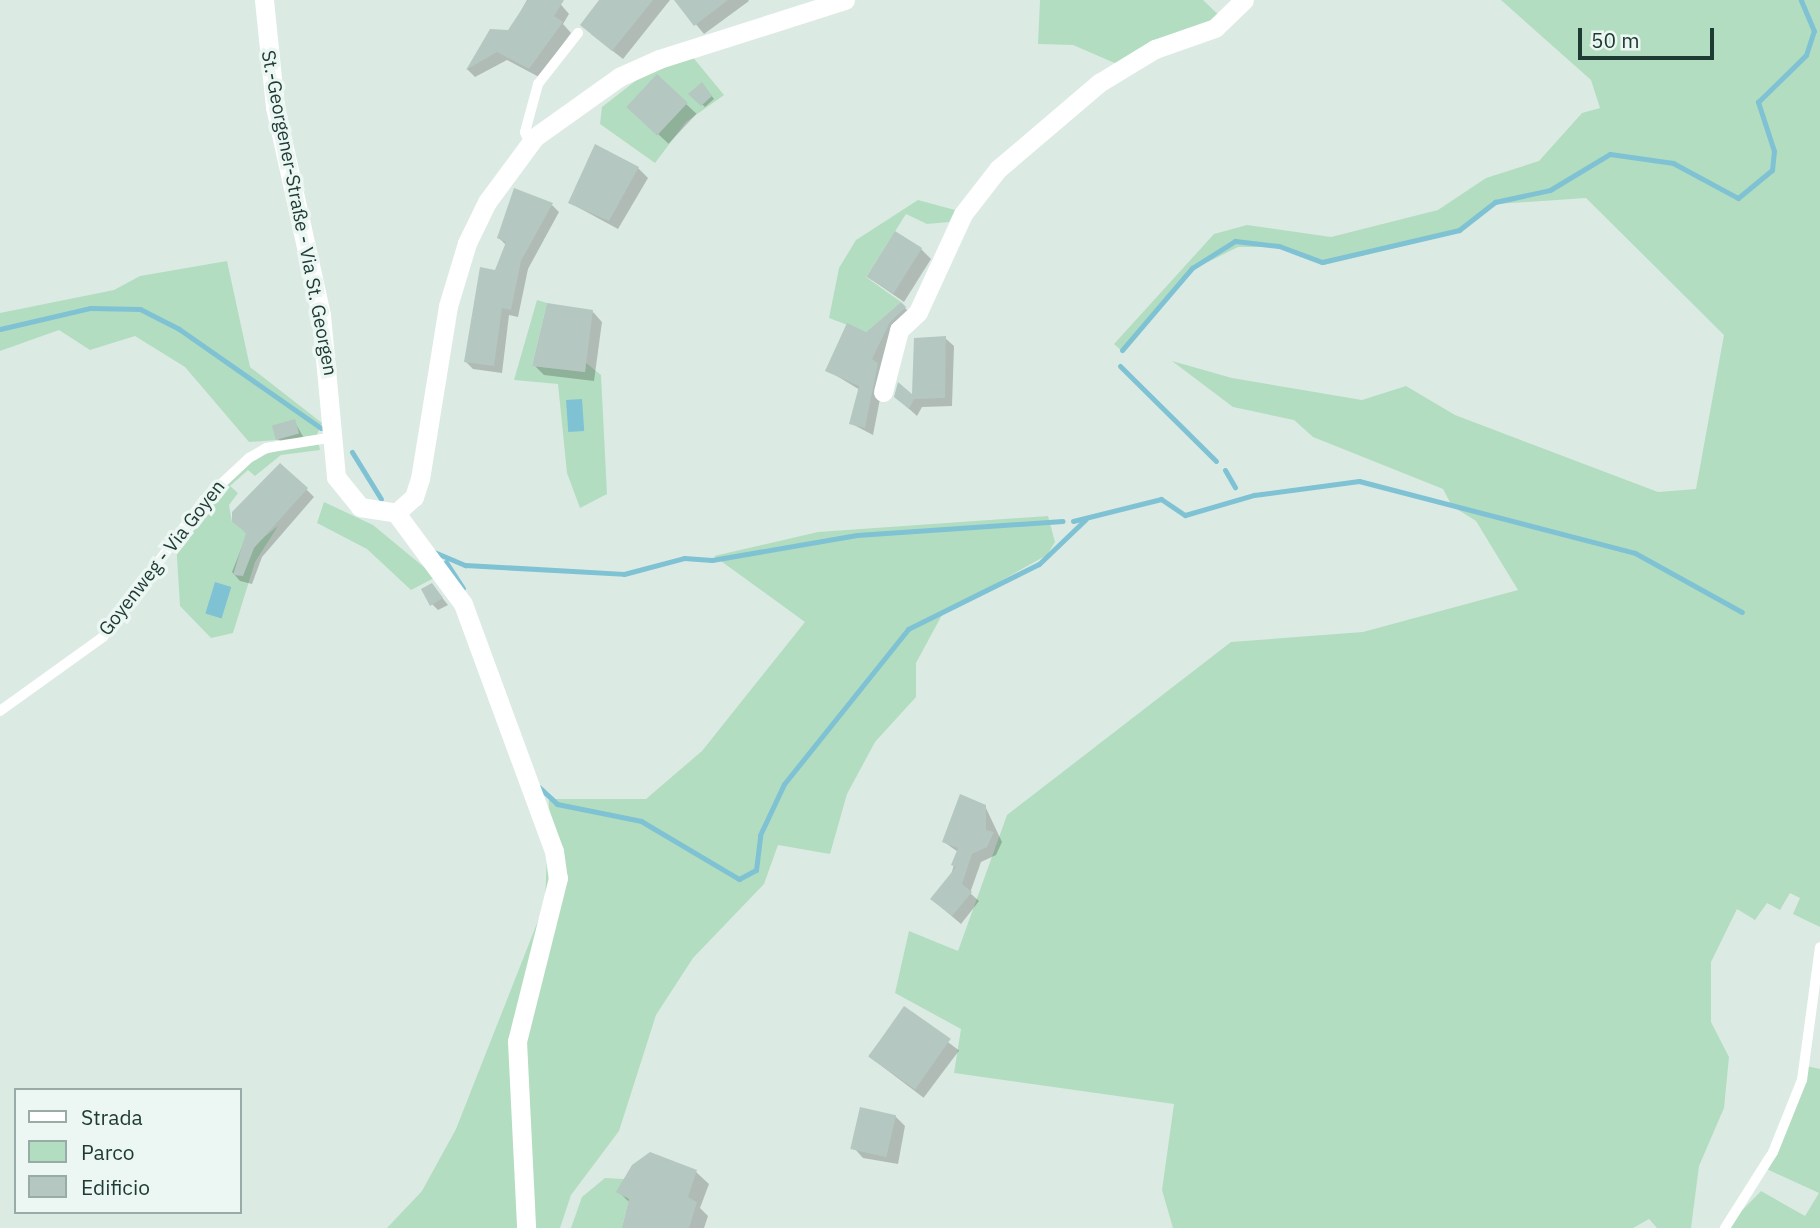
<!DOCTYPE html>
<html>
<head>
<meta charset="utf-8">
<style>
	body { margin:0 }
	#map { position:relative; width:1820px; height:1228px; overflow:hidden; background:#dceae4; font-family:"IBM Plex Sans",sans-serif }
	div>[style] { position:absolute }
	.green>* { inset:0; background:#b3ddc0 }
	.water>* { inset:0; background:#7fc2d4; transform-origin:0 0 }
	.shadow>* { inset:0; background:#0003; transform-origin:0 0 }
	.stream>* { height:5px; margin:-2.5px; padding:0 2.5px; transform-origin:2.5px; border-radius:2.5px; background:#7fc2d4 }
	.building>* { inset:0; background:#b4c7c0; transform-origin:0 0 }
	.lane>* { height:10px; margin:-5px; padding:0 5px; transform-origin:5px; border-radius:5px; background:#fff }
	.street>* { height:19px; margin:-9.5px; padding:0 9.5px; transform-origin:9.5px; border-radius:9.5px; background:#fff }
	span { translate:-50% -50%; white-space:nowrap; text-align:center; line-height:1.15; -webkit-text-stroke:7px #ecf6f2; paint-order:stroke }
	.street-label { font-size:19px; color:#1d3a33 }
	.legend { position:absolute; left:14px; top:1088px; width:228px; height:126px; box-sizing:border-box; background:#ecf6f2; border:2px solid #99aba6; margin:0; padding:9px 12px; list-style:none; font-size:21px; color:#1d3a33 }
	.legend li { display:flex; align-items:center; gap:14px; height:35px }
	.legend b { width:35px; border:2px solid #99aba6 }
	.scale { position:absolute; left:1578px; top:28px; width:136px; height:32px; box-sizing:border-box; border:4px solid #1d3a33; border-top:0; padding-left:9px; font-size:21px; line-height:24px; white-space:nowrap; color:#1d3a33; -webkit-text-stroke:5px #ecf6f2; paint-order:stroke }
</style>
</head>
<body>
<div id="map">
	<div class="green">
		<i style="clip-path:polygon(1040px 0,1203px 0,1224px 20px,1124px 67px,1073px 45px,1038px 44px)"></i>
		<i style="clip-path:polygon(1501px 0,1820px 0,1820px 927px,1793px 914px,1800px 898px,1790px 893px,1780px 910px,1767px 903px,1755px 920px,1737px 909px,1711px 962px,1711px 1022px,1729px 1057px,1724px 1108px,1699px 1166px,1691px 1228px,1657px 1228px,1649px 1219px,1633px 1228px,1173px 1228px,1162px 1190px,1174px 1104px,954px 1073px,961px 1029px,895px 993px,909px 931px,958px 951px,1007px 815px,1231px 642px,1363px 632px,1518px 590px,1476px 521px,1452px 506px,1443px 489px,1313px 437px,1294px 420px,1233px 407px,1172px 361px,1232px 378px,1362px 400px,1406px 386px,1455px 415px,1658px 492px,1696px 489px,1724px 335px,1586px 198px,1497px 204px,1462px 232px,1324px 265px,1278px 247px,1238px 247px,1194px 269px,1124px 353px,1114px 344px,1214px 234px,1247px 225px,1331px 237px,1438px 210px,1486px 178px,1539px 161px,1582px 113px,1600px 108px,1591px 80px)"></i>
		<i style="clip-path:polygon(691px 55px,724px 95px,686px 122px,655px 163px,600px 124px,602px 107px,643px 75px)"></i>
		<i style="clip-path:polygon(918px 200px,955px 210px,949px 222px,927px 224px,906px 214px,866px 277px,901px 302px,866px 332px,829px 318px,839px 268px,856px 240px)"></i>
		<i style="clip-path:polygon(227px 261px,250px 367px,322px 423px,316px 437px,249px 442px,185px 367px,135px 336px,90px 350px,59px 330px,0 351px,0 313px,114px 290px,140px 276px)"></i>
		<i style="clip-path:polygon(537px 300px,547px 303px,532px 366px,585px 372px,586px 363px,601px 375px,607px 494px,580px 508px,567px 473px,558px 384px,514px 380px)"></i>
		<i style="clip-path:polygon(318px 441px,320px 450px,281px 455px,255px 476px,248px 470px,230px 486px,238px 493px,229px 505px,232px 522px,258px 542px,278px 526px,255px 562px,233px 633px,211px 638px,180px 606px,176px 541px,204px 500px,249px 458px)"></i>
		<i style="clip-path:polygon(324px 502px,373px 525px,436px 577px,411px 590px,367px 549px,317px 523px)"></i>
		<i style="clip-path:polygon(1048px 516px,1055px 542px,1047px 555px,943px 613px,916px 663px,916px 697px,875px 742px,847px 794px,830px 854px,778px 845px,764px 884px,693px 958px,656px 1015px,619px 1131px,571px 1195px,560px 1228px,387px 1228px,422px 1191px,456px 1129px,545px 903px,549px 799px,646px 799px,702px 751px,805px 622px,714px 556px,818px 532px)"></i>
		<i style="clip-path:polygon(1802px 1065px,1820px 1069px,1820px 1228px,1725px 1228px,1761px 1191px,1805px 1216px,1819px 1193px,1760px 1166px,1789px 1109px)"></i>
		<i style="clip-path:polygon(605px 1178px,624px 1179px,629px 1199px,622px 1228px,571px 1228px,582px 1197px)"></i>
	</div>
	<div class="water">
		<i style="left:582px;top:399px;width:32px;height:16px;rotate:86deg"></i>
		<i style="left:215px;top:582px;width:17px;height:33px;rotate:17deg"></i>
	</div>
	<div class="shadow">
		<i style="clip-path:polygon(527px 0,557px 0,569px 14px,563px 24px,571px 33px,539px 77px,507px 60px,475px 77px,467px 69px,509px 32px)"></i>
		<i style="clip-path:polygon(602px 0,670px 0,623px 59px,591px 34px)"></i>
		<i style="clip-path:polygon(676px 0,748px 0,749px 1px,704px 34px)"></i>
		<i style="left:657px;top:77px;width:54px;height:41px;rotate:43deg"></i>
		<i style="clip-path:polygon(704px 86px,714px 99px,705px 107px,691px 94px)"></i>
		<i style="clip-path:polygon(638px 168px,648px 178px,618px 229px,570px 203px)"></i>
		<i style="clip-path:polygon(552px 205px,559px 212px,528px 269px,518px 317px,509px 315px,502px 373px,473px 369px,465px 361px,507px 246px,499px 238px)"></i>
		<i style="clip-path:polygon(921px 249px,931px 259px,904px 302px,868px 277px)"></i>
		<i style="clip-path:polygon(901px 304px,913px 316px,885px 373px,873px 435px,850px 423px,860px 390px,827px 370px)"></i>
		<i style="clip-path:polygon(593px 312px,602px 322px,594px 381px,544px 375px,534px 365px)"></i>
		<i style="clip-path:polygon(945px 338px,954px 346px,952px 406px,922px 407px,917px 416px,896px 397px,914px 397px)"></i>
		<i style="clip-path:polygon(294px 421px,304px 438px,283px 444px,277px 438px)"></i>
		<i style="clip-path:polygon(306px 489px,314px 497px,262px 557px,252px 584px,240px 581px,232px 572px,247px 534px,234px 521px)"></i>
		<i style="clip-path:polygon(432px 585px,448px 605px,438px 610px,432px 604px)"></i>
		<i style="clip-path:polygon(985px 806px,1002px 842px,996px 855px,981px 862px,970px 893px,979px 901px,961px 924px,941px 907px,958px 852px,944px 842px)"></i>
		<i style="left:904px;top:1009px;width:69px;height:59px;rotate:37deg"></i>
		<i style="clip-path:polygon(895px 1116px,905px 1126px,898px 1164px,863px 1158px,854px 1148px)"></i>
		<i style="clip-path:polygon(696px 1172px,709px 1184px,700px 1208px,708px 1216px,704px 1228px,622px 1228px,630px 1203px,619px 1192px)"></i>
	</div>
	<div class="stream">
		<i style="left:0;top:329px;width:92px;rotate:-13.1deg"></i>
		<i style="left:90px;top:308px;width:50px;rotate:1.1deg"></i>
		<i style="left:140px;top:309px;width:44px;rotate:27.1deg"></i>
		<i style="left:179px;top:329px;width:173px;rotate:34.9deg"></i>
		<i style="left:1122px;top:350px;width:108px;rotate:-49.5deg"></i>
		<i style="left:1192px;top:268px;width:51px;rotate:-32.1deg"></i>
		<i style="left:1235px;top:241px;width:44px;rotate:6.5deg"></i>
		<i style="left:1279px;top:246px;width:46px;rotate:20.4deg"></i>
		<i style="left:1322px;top:262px;width:141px;rotate:-13.1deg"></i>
		<i style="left:1459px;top:230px;width:46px;rotate:-37.9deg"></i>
		<i style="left:1495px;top:202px;width:56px;rotate:-12.3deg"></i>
		<i style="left:1550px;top:190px;width:70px;rotate:-31deg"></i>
		<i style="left:1610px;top:154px;width:64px;rotate:8.1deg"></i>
		<i style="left:1673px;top:163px;width:74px;rotate:28.3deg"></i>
		<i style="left:1738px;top:198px;width:44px;rotate:-39.5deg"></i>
		<i style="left:1772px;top:170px;width:19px;rotate:-84deg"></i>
		<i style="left:1774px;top:151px;width:52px;rotate:-108.1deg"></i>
		<i style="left:1758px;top:102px;width:67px;rotate:-44.4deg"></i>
		<i style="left:1806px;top:55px;width:25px;rotate:-72deg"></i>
		<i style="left:1814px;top:31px;width:34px;rotate:-113deg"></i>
		<i style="left:1120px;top:366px;width:135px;rotate:44.7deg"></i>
		<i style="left:352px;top:452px;width:55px;rotate:58.3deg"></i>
		<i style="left:1225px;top:470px;width:20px;rotate:60deg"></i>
		<i style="left:1073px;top:521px;width:91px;rotate:-14deg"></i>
		<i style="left:1161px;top:499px;width:29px;rotate:34deg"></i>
		<i style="left:1185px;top:515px;width:72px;rotate:-16.2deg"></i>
		<i style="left:1254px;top:495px;width:106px;rotate:-7.6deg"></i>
		<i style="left:1359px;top:481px;width:285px;rotate:14.6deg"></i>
		<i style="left:1635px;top:553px;width:122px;rotate:28.9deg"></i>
		<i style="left:434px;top:552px;width:34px;rotate:23deg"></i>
		<i style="left:465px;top:565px;width:159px;rotate:3.2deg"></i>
		<i style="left:624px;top:574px;width:62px;rotate:-14.9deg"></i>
		<i style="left:684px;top:558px;width:28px;rotate:4deg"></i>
		<i style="left:712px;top:560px;width:147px;rotate:-9.8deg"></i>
		<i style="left:857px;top:535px;width:206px;rotate:-3.9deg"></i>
		<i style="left:446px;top:562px;width:31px;rotate:57deg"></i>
		<i style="left:539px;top:787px;width:25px;rotate:43deg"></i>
		<i style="left:557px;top:804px;width:86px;rotate:11.4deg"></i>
		<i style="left:641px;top:821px;width:114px;rotate:30.6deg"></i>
		<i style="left:739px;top:879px;width:19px;rotate:-28deg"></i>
		<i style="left:756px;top:870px;width:35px;rotate:-83deg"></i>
		<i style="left:760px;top:835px;width:56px;rotate:-64.8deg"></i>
		<i style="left:784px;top:784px;width:198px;rotate:-51.3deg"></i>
		<i style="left:908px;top:629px;width:146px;rotate:-26.4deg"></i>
		<i style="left:1039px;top:564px;width:65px;rotate:-43.8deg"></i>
	</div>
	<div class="building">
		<i style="clip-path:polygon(528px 0,564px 0,554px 16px,563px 22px,529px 69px,497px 52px,466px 70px,490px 29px,508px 30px)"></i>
		<i style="clip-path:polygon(599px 0,653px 0,612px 51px,580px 25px)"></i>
		<i style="clip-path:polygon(674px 0,728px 0,694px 26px)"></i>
		<i style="left:657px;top:74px;width:42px;height:45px;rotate:43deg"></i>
		<i style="clip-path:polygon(702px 82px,712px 96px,701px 106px,688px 94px)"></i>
		<i style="clip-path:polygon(595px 144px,639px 167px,609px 221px,568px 203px)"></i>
		<i style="clip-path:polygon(514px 188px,553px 203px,521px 261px,511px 310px,502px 308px,494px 366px,464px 362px,480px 267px,495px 270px,506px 242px,497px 238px)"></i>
		<i style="left:895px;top:231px;width:32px;height:54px;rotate:32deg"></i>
		<i style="clip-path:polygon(901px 302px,906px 307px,890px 322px,872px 359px,878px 363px,865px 428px,849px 424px,859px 386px,825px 371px,847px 323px,866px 332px)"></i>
		<i style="clip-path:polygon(547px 303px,593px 310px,585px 372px,532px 366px)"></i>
		<i style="clip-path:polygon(946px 336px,945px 398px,914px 399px,909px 409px,894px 397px,898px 382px,912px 394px,914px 338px)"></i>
		<i style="left:295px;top:419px;width:15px;height:24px;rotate:74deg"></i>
		<i style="clip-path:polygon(280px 463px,308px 488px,254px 548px,243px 576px,233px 575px,246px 533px,232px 522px,232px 512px)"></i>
		<i style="clip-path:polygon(432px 583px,443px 598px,430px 606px,421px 589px)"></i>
		<i style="clip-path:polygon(960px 794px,986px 805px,986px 830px,994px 832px,987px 847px,972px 854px,962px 884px,972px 892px,952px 916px,930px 899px,956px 867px,951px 865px,958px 848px,942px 842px)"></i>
		<i style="left:904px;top:1006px;width:57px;height:62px;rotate:35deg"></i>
		<i style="left:860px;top:1107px;width:37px;height:43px;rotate:13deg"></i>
		<i style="clip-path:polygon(650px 1152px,697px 1170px,688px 1197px,697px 1202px,689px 1228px,622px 1228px,629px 1199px,616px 1192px,632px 1165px)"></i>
	</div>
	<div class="lane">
		<i style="left:530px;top:144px;width:13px;rotate:-113deg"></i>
		<i style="left:525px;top:132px;width:50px;rotate:-74.8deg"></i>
		<i style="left:538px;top:84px;width:65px;rotate:-51.9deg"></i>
		<i style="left:0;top:711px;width:127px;rotate:-35.7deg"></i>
		<i style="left:103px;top:637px;width:170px;rotate:-53.6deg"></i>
		<i style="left:204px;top:500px;width:62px;rotate:-43deg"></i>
		<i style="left:249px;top:458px;width:20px;rotate:-30deg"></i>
		<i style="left:266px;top:448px;width:69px;rotate:-9.2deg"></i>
		<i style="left:1725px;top:1228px;width:90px;rotate:-57.7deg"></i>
		<i style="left:1773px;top:1152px;width:78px;rotate:-68.1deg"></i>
		<i style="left:1802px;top:1080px;width:134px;rotate:-82.3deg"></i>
	</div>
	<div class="street">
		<i style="left:264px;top:0;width:108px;rotate:84.1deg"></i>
		<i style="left:275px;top:107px;width:213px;rotate:77.5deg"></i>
		<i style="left:321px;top:315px;width:163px;rotate:84.7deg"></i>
		<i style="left:336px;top:477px;width:38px;rotate:51deg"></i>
		<i style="left:360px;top:507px;width:36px;rotate:9deg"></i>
		<i style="left:396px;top:513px;width:24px;rotate:-42deg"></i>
		<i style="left:414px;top:497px;width:19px;rotate:-72deg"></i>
		<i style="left:420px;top:479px;width:175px;rotate:-80.8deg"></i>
		<i style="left:448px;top:306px;width:66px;rotate:-73.2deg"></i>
		<i style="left:467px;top:243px;width:46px;rotate:-64deg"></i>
		<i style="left:487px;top:202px;width:81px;rotate:-53.6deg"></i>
		<i style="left:535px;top:137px;width:103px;rotate:-35.5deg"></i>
		<i style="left:619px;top:77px;width:44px;rotate:-24.2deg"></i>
		<i style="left:659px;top:59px;width:195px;rotate:-17.6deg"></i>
		<i style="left:883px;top:392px;width:64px;rotate:-75.5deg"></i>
		<i style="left:899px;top:330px;width:26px;rotate:-43deg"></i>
		<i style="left:918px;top:312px;width:108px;rotate:-65.3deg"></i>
		<i style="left:963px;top:214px;width:57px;rotate:-52.1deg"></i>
		<i style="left:998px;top:169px;width:133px;rotate:-40.4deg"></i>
		<i style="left:1099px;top:83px;width:66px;rotate:-31.3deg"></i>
		<i style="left:1155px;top:49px;width:64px;rotate:-19.3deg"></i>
		<i style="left:1215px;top:28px;width:40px;rotate:-44deg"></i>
		<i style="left:396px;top:513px;width:113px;rotate:53.6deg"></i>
		<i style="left:463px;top:604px;width:263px;rotate:69.8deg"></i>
		<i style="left:554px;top:851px;width:27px;rotate:82deg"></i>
		<i style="left:558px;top:878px;width:168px;rotate:104.1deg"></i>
		<i style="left:517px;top:1041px;width:187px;rotate:87.2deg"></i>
	</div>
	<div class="street-label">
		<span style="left:299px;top:213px;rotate:79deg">St.-Georgener-Straße - Via St. Georgen</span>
		<span style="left:162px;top:558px;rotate:-52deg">Goyenweg - Via Goyen</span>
	</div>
	<ul class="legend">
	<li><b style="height:9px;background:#fff"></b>Strada</li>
	<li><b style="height:19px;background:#b3ddc0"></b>Parco</li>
	<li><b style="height:19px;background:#b4c7c0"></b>Edificio</li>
	</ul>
	<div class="scale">50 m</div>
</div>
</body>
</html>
